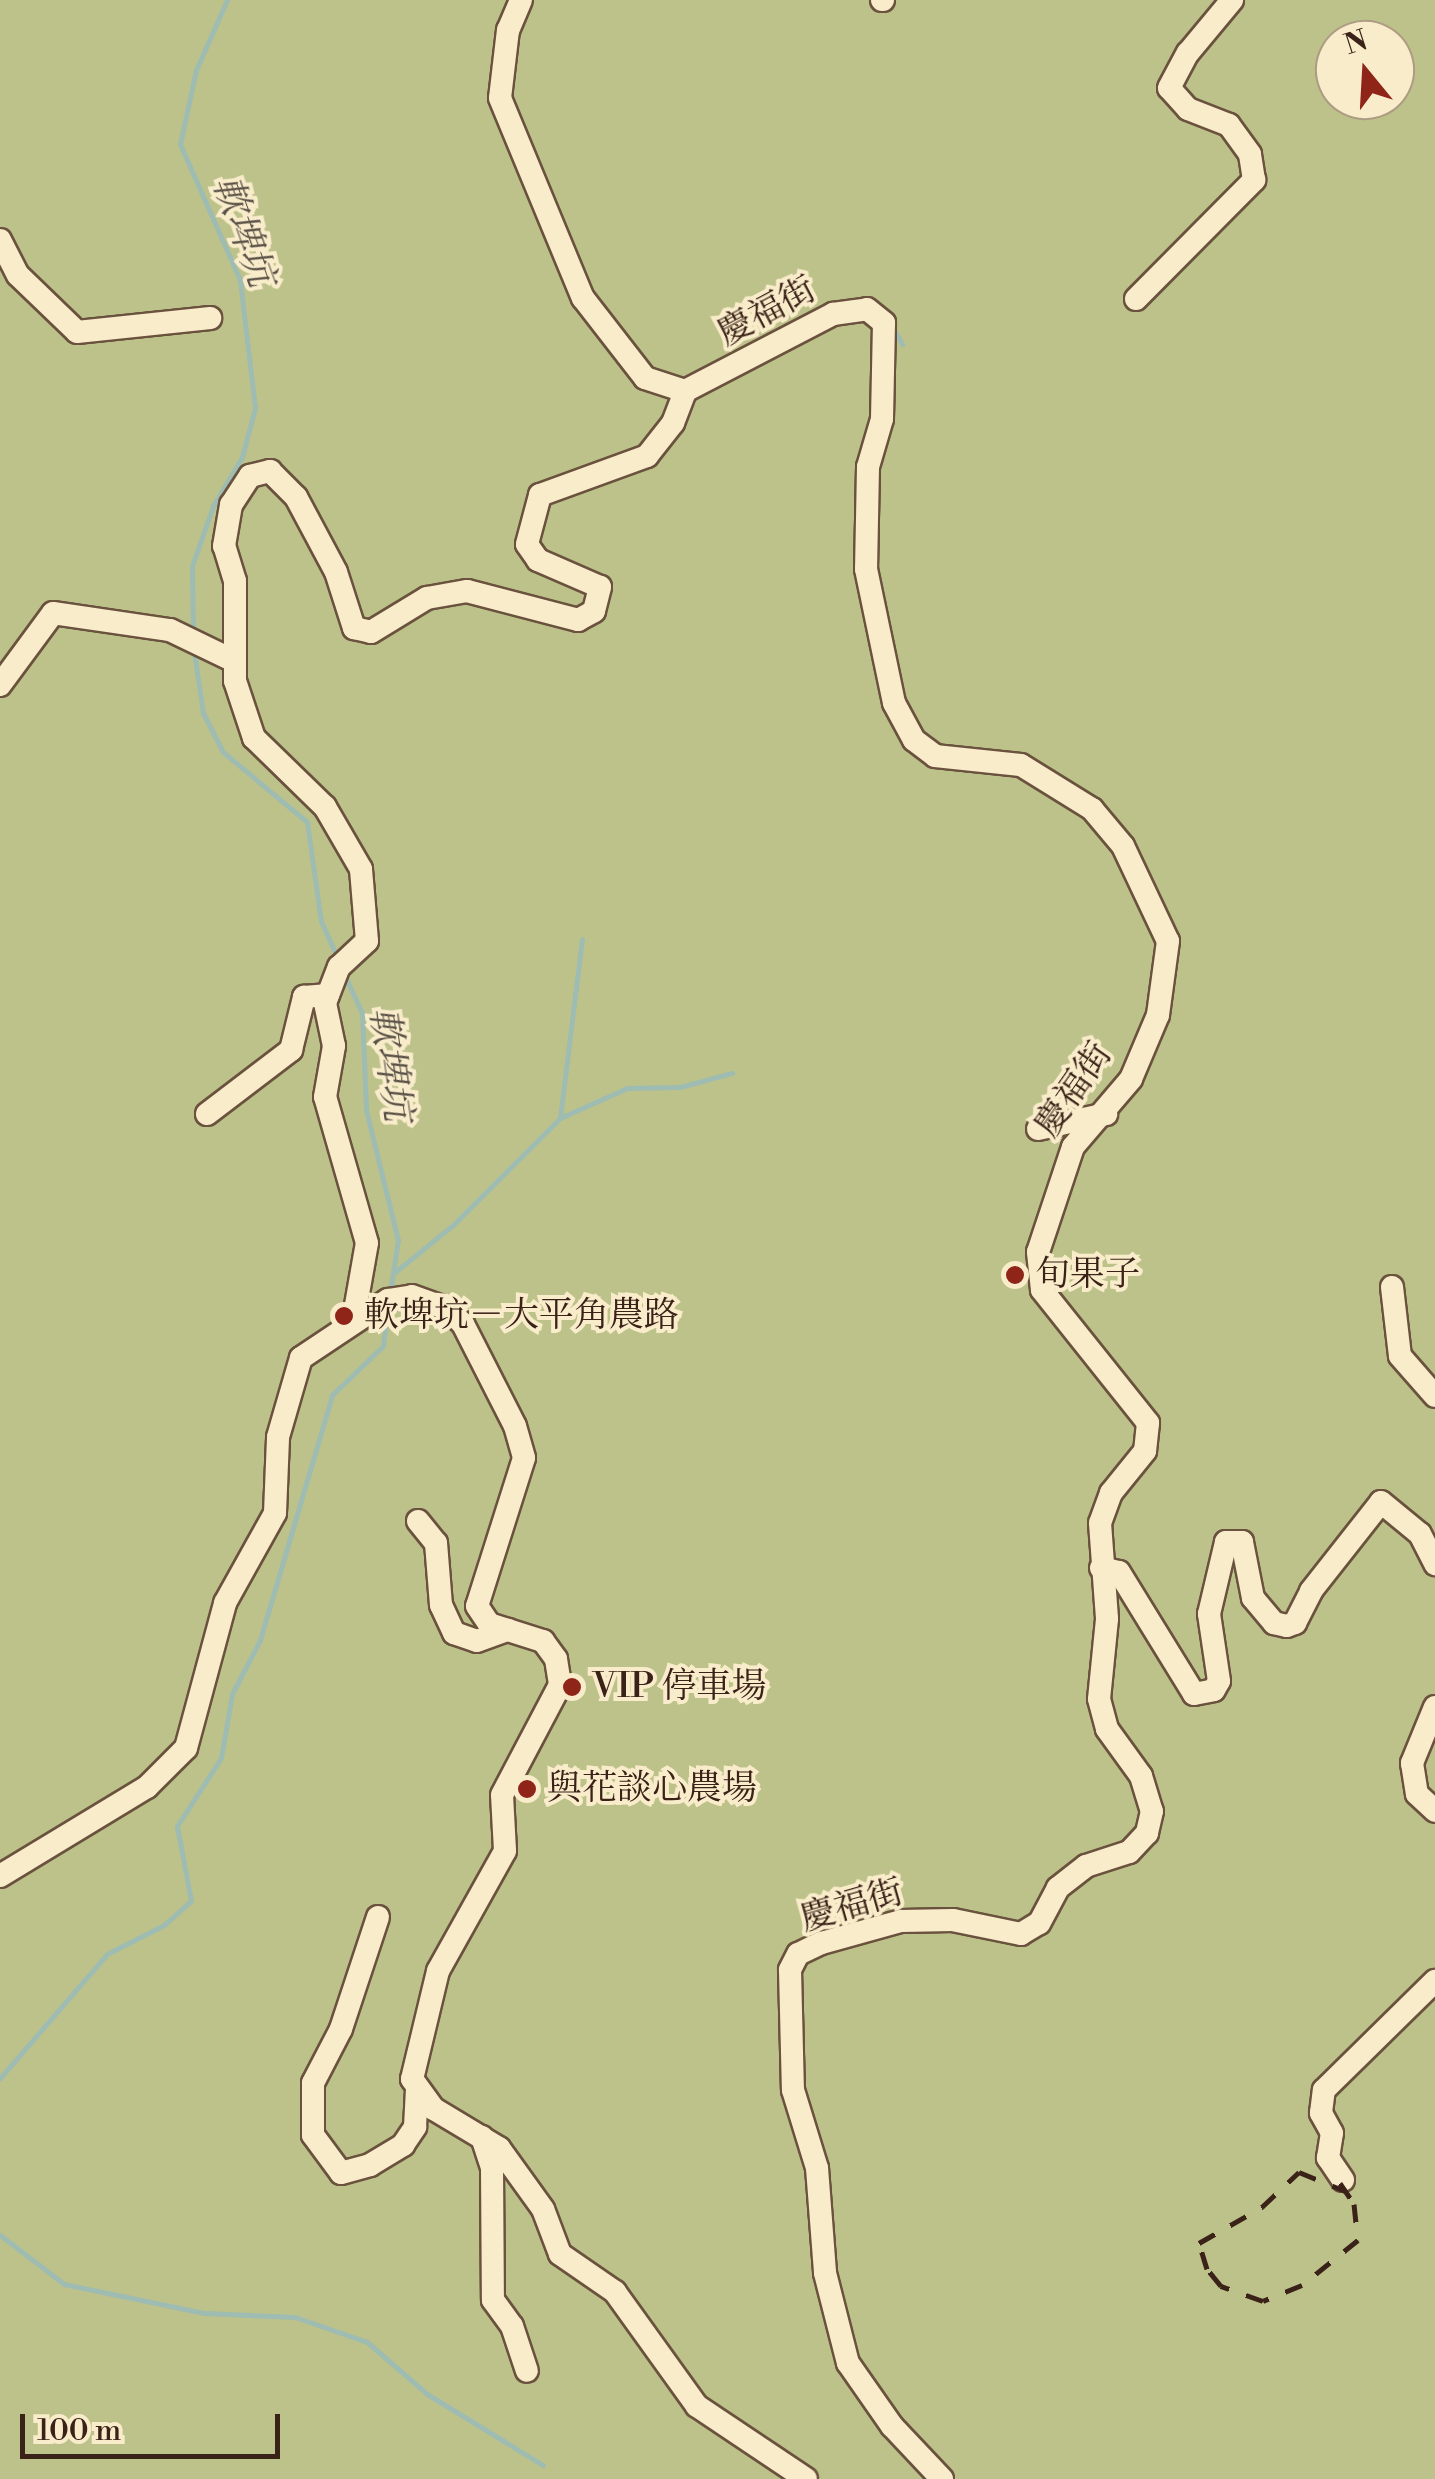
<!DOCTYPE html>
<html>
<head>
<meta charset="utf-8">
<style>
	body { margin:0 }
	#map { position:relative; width:1435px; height:2479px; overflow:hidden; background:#f6e1ae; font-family:"Libre Bodoni","Noto Serif TC",serif }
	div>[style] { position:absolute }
	.green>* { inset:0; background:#bdc28a }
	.stream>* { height:5px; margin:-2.5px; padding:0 2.5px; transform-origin:2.5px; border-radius:2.5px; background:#9ebcb2 }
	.roads { filter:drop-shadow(2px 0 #6a523e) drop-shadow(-2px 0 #6a523e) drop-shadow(0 2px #6a523e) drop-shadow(0 -2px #6a523e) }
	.minor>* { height:22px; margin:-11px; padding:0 11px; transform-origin:11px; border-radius:11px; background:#f9ecca }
	.rail>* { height:5px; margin-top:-2.5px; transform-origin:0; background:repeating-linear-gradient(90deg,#3b2218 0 18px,transparent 0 36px) }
	.dots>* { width:28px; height:28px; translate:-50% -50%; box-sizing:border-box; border:5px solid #f9ecca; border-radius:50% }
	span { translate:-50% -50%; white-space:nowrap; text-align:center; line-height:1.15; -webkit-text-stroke:8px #f9ecca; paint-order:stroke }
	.street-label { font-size:35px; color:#3b2218 }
	.poi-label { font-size:35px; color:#3b2218 }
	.left { translate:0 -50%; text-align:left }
	.water-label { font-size:38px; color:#595046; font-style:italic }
	.north { position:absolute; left:1315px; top:20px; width:100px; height:100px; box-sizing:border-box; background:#f9ecca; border:2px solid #ad9b83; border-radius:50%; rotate:342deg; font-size:28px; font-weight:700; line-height:40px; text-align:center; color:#3b2218 }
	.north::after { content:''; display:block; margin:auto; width:35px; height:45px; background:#8f2418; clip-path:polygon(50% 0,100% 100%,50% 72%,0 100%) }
	.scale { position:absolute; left:20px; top:2414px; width:260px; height:45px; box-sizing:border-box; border:5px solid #3b2218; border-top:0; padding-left:12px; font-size:30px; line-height:35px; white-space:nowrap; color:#3b2218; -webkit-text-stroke:8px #f9ecca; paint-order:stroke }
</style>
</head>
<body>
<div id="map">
	<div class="green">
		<i style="clip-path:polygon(evenodd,0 0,1435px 0,1435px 2479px,0 2479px,0 0,1335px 40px,1395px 40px,1395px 100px,1335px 100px,1335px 40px)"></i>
	</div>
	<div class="stream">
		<i style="left:896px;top:333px;width:13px;rotate:61deg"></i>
		<i style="left:193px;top:631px;width:65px;rotate:-90.9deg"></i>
		<i style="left:192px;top:566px;width:64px;rotate:-70.7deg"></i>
		<i style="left:213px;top:506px;width:57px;rotate:-59.4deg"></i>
		<i style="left:242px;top:457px;width:51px;rotate:-75.1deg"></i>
		<i style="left:255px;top:408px;width:129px;rotate:-96.7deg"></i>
		<i style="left:240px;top:280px;width:149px;rotate:-113.8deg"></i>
		<i style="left:180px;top:144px;width:76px;rotate:-77.8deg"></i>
		<i style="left:196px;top:70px;width:77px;rotate:-66.1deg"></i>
		<i style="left:194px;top:652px;width:62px;rotate:81.6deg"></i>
		<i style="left:203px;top:713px;width:44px;rotate:62.9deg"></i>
		<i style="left:223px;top:752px;width:109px;rotate:39.8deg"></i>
		<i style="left:307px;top:822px;width:100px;rotate:82deg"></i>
		<i style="left:321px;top:921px;width:39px;rotate:66deg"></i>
		<i style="left:345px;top:976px;width:41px;rotate:65.3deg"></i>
		<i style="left:362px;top:1013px;width:97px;rotate:87.6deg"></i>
		<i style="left:366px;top:1110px;width:134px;rotate:76.2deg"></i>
		<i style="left:398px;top:1240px;width:53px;rotate:98.7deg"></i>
		<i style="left:560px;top:1118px;width:73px;rotate:-24.1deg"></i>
		<i style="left:627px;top:1088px;width:53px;rotate:-1.1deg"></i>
		<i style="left:680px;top:1087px;width:54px;rotate:-15.1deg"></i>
		<i style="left:395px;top:1272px;width:76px;rotate:-39.1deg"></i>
		<i style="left:454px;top:1224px;width:150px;rotate:-45deg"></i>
		<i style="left:560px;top:1118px;width:180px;rotate:-83deg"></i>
		<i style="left:0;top:2078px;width:164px;rotate:-49.2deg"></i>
		<i style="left:107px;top:1954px;width:64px;rotate:-27deg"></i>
		<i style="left:164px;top:1925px;width:36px;rotate:-42deg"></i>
		<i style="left:191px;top:1901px;width:76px;rotate:-100.6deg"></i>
		<i style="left:177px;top:1826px;width:81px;rotate:-57.1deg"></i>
		<i style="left:221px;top:1758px;width:65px;rotate:-80.2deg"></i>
		<i style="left:232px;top:1694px;width:61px;rotate:-62.6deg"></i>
		<i style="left:260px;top:1640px;width:255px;rotate:-73.6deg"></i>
		<i style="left:332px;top:1395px;width:71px;rotate:-43.9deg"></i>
		<i style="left:383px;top:1346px;width:38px;rotate:-83deg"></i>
		<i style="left:0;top:2235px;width:81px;rotate:37.4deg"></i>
		<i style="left:64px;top:2284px;width:143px;rotate:11.7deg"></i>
		<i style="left:204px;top:2313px;width:91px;rotate:2.5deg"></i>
		<i style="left:295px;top:2317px;width:76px;rotate:19.1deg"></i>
		<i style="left:367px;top:2342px;width:79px;rotate:40.9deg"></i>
		<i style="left:427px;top:2394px;width:136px;rotate:31.5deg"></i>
	</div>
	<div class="roads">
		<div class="minor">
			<i style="left:521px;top:0;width:33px;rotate:113deg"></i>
			<i style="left:508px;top:30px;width:68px;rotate:96.7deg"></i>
			<i style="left:500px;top:98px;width:217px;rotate:67.5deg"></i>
			<i style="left:583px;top:298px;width:101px;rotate:52.2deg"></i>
			<i style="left:645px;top:378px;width:42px;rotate:18deg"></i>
			<i style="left:685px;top:391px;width:167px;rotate:-27.5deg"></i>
			<i style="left:833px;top:314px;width:34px;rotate:-8deg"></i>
			<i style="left:867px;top:309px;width:22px;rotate:39deg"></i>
			<i style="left:884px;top:323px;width:96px;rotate:91.2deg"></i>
			<i style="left:882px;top:419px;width:50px;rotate:106.3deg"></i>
			<i style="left:868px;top:467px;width:102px;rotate:91.1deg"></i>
			<i style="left:866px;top:569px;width:137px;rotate:78.2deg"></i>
			<i style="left:894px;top:703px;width:42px;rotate:61.6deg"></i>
			<i style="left:914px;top:740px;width:26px;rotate:37deg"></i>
			<i style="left:935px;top:756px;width:86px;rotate:6deg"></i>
			<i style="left:1021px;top:765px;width:84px;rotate:31.8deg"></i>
			<i style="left:1092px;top:809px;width:48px;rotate:50deg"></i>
			<i style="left:1123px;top:846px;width:105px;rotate:64.7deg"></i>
			<i style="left:1168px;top:941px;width:75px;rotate:97.7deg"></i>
			<i style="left:1158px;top:1015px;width:69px;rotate:112.9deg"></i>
			<i style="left:1131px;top:1079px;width:89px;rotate:130.5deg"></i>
			<i style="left:1073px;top:1147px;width:111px;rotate:108.4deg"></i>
			<i style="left:1038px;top:1252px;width:38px;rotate:84deg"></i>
			<i style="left:1042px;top:1290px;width:170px;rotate:51.4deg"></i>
			<i style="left:1148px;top:1423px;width:28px;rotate:96deg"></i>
			<i style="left:1145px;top:1451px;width:54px;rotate:129deg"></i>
			<i style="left:1111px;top:1493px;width:32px;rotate:110deg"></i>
			<i style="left:1100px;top:1523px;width:96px;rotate:85.8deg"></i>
			<i style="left:1107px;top:1619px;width:80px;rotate:95.7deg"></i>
			<i style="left:1099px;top:1699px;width:31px;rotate:75deg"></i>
			<i style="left:1107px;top:1729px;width:58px;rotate:54.1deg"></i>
			<i style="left:1141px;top:1776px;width:37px;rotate:73deg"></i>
			<i style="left:1152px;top:1811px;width:23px;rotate:103deg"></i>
			<i style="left:1147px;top:1833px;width:26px;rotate:133deg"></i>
			<i style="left:1129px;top:1852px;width:45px;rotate:162deg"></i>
			<i style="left:1086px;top:1866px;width:36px;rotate:142deg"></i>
			<i style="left:1058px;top:1888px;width:40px;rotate:118deg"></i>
			<i style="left:1039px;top:1923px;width:21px;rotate:149deg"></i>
			<i style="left:1021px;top:1934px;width:69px;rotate:-168.4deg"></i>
			<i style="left:953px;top:1920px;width:52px;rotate:178.9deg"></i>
			<i style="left:901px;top:1921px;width:83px;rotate:164.6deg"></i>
			<i style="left:821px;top:1943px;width:25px;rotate:154deg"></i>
			<i style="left:798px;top:1954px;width:18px;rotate:117deg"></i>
			<i style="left:790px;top:1970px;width:120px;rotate:88.6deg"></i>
			<i style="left:793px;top:2090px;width:82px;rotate:72.9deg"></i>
			<i style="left:817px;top:2168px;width:105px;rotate:85.6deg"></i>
			<i style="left:825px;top:2273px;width:93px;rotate:75.7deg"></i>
			<i style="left:848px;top:2363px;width:77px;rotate:55.1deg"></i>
			<i style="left:892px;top:2426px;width:73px;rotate:46.7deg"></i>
			<i style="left:882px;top:0;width:1px"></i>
			<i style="left:0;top:240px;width:39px;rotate:63deg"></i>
			<i style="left:18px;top:275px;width:82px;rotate:44deg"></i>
			<i style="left:77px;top:332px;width:134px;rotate:-6deg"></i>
			<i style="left:1136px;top:299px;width:168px;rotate:-45.2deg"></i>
			<i style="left:1254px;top:180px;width:26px;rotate:-99deg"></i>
			<i style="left:1250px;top:154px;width:36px;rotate:-126deg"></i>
			<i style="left:1229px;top:125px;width:44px;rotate:-158.7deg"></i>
			<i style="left:1188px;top:109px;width:28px;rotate:-132deg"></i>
			<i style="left:1169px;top:88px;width:40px;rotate:-62deg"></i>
			<i style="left:1188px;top:53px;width:69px;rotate:-50.3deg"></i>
			<i style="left:0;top:685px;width:89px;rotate:-53.6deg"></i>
			<i style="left:53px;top:613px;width:118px;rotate:8.3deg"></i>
			<i style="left:170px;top:630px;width:71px;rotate:25.8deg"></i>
			<i style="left:207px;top:1114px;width:106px;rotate:-37.3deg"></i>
			<i style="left:291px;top:1050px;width:55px;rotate:-76.2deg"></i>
			<i style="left:304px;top:997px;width:24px;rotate:-5deg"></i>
			<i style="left:1038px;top:1129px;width:70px;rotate:-12.4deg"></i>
			<i style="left:1392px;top:1287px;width:69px;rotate:83.4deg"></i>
			<i style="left:1400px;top:1356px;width:53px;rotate:48.8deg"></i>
			<i style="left:353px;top:1322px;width:80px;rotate:-80deg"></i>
			<i style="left:367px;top:1243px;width:152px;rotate:-106deg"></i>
			<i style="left:325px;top:1097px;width:52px;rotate:-80deg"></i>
			<i style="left:334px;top:1046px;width:44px;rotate:-101.8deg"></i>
			<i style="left:325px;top:1003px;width:39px;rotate:-69deg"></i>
			<i style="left:339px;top:967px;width:38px;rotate:-43deg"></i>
			<i style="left:367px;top:941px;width:72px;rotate:-94.8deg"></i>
			<i style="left:361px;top:869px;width:72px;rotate:-120.1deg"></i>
			<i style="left:325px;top:807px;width:99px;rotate:-135.8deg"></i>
			<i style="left:254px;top:738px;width:60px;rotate:-108.4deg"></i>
			<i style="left:235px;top:681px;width:100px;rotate:-90deg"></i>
			<i style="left:235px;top:581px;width:37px;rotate:-107deg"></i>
			<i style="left:224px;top:546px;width:42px;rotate:-80.3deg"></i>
			<i style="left:231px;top:505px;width:35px;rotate:-57deg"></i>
			<i style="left:250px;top:476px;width:21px;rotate:-14deg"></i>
			<i style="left:270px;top:471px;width:37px;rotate:45deg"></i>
			<i style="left:296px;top:497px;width:85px;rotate:61.9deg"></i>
			<i style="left:336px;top:572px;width:59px;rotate:72.2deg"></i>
			<i style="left:354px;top:628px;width:17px;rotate:13deg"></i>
			<i style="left:371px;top:632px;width:66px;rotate:-31.3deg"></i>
			<i style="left:427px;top:598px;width:41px;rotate:-9.9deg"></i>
			<i style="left:467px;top:591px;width:115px;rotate:14.6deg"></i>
			<i style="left:578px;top:620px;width:18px;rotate:-29deg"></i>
			<i style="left:594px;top:611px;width:25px;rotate:-76deg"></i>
			<i style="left:600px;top:587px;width:68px;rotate:-156.5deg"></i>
			<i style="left:538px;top:560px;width:19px;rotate:-125deg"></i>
			<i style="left:527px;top:544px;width:51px;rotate:-75.1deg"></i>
			<i style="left:540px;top:495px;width:114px;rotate:-20deg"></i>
			<i style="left:647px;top:456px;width:42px;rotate:-51.8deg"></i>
			<i style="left:673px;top:423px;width:34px;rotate:-69deg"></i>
			<i style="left:418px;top:1521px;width:28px;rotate:51deg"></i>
			<i style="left:436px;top:1543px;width:62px;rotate:85.4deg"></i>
			<i style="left:441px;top:1605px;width:31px;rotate:65deg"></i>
			<i style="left:454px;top:1633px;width:24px;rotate:19deg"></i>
			<i style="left:477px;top:1641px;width:33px;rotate:-20deg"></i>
			<i style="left:1101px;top:1568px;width:18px;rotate:13deg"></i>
			<i style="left:1119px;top:1572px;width:143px;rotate:58.4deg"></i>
			<i style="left:1194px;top:1694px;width:20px;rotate:-11deg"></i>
			<i style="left:1214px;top:1690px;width:10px;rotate:-61deg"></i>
			<i style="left:1219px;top:1681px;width:68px;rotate:-98.5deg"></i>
			<i style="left:1209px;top:1614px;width:74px;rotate:-76.7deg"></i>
			<i style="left:1226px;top:1542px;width:16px"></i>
			<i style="left:1242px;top:1542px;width:57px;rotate:78.9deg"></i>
			<i style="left:1253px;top:1598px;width:33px;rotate:50deg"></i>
			<i style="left:1274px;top:1623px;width:13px;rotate:13deg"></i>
			<i style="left:1287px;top:1626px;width:9px;rotate:-21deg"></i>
			<i style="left:1295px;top:1623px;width:36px;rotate:-63deg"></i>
			<i style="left:1311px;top:1591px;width:113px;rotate:-51.8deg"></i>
			<i style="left:1381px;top:1502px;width:50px;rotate:39.4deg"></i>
			<i style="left:1420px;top:1534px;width:34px;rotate:63deg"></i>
			<i style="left:1435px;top:1707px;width:61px;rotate:112.3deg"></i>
			<i style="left:1412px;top:1763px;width:31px;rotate:81deg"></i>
			<i style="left:1417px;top:1794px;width:25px;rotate:43deg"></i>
			<i style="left:0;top:1876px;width:172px;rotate:-31.2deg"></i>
			<i style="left:147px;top:1787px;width:55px;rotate:-45deg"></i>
			<i style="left:186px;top:1748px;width:150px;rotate:-74.9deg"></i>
			<i style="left:225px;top:1603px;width:103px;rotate:-60.9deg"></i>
			<i style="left:275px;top:1513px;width:76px;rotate:-87.7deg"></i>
			<i style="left:278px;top:1437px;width:82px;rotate:-73.8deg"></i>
			<i style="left:301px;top:1358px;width:105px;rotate:-33.7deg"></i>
			<i style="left:388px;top:1300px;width:24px;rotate:-9deg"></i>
			<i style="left:412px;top:1296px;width:37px;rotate:20deg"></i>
			<i style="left:447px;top:1309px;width:22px;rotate:43deg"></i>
			<i style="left:463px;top:1324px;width:114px;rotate:63deg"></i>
			<i style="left:515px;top:1426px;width:33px;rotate:74deg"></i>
			<i style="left:524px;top:1458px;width:155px;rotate:107.6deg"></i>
			<i style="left:477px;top:1606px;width:22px;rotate:56deg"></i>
			<i style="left:489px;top:1624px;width:57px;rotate:17.5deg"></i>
			<i style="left:543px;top:1641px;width:22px;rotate:54deg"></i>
			<i style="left:556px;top:1659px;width:26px;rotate:81deg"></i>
			<i style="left:560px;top:1685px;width:124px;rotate:117.8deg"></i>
			<i style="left:502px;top:1795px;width:56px;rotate:86.9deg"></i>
			<i style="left:505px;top:1851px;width:137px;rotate:119.2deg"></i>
			<i style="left:438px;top:1971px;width:111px;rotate:103.5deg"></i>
			<i style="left:412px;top:2079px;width:37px;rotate:54deg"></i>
			<i style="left:434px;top:2109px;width:76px;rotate:31deg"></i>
			<i style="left:499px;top:2148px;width:75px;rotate:54.2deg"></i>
			<i style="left:543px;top:2209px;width:48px;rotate:69.3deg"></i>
			<i style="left:560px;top:2254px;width:67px;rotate:34.6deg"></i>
			<i style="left:615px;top:2292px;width:140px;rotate:54.3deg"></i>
			<i style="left:697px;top:2406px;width:131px;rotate:33.8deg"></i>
			<i style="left:378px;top:1917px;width:118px;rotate:108.3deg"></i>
			<i style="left:341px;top:2029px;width:61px;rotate:117.4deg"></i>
			<i style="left:313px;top:2083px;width:52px;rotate:90deg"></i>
			<i style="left:313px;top:2135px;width:47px;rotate:53.6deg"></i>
			<i style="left:341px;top:2173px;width:30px;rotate:-15deg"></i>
			<i style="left:370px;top:2165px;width:39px;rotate:-31deg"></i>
			<i style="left:403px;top:2145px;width:22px;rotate:-56deg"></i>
			<i style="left:415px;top:2127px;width:36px;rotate:-87deg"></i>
			<i style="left:482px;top:2137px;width:33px;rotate:72deg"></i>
			<i style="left:492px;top:2168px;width:132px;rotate:89.6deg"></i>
			<i style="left:493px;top:2300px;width:32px;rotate:54deg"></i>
			<i style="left:512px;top:2326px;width:47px;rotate:71.6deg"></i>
			<i style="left:1343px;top:2180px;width:27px;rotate:-124deg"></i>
			<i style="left:1328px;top:2158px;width:25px;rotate:-81deg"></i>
			<i style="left:1332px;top:2133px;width:23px;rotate:-119deg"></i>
			<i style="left:1321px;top:2113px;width:23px;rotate:-83deg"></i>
			<i style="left:1324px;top:2090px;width:156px;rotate:-44.5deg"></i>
		</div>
	</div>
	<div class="rail">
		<i style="left:1340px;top:2183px;width:25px;rotate:56deg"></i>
		<i style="left:1354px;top:2204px;width:36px;rotate:84deg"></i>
		<i style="left:1358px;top:2240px;width:72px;rotate:141.2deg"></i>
		<i style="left:1302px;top:2285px;width:42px;rotate:157.7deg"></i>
		<i style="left:1263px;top:2301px;width:45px;rotate:-160.3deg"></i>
		<i style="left:1221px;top:2286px;width:22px;rotate:-129deg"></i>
		<i style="left:1207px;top:2269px;width:27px;rotate:-107deg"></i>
		<i style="left:1199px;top:2243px;width:73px;rotate:-29.7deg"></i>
		<i style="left:1262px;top:2207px;width:51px;rotate:-43.4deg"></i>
		<i style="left:1299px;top:2172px;width:50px;rotate:22.4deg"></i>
	</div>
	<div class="dots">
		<i style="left:1015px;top:1275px;background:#8f2418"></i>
		<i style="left:344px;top:1316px;background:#8f2418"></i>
		<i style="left:572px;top:1687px;background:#8f2418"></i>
		<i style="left:527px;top:1789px;background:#8f2418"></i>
	</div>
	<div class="street-label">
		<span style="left:767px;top:312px;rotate:-28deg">慶福街</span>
		<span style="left:1074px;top:1090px;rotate:-55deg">慶福街</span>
		<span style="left:852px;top:1906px;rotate:-16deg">慶福街</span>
	</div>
	<div class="poi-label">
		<span class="left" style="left:1035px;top:1275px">旬果子</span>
		<span class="left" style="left:364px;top:1316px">軟埤坑－大平角農路</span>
		<span class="left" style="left:592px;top:1687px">VIP 停車場</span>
		<span class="left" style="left:547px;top:1789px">與花談心農場</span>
	</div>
	<div class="water-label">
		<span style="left:243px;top:231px;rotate:70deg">軟埤坑</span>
		<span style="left:390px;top:1064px;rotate:82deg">軟埤坑</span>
	</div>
	<div class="north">N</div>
	<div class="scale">100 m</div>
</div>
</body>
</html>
